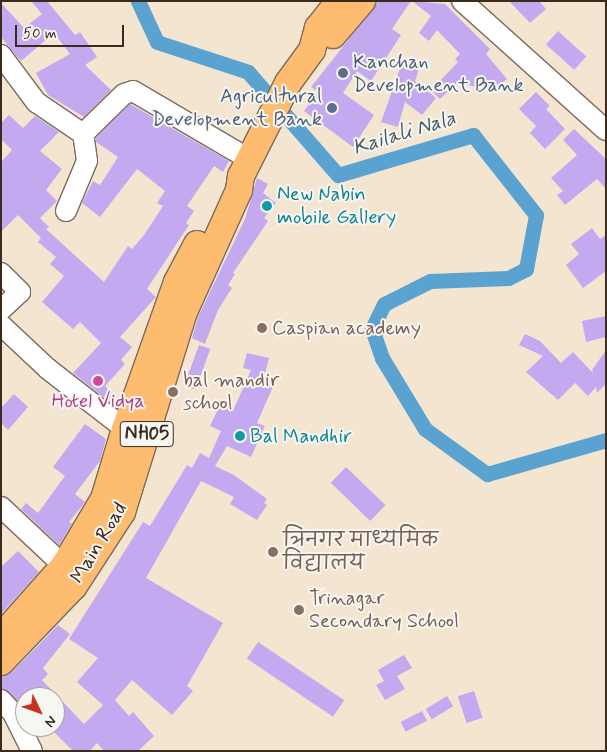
<!DOCTYPE html>
<html>
<head>
<meta charset="utf-8">
<style>
	body { margin:0 }
	#map { position:relative; width:607px; height:752px; overflow:hidden; background:#f4e5d1; font-family:Mynerve,"Playpen Sans Deva",sans-serif }
	div>[style] { position:absolute }
	.canal>* { height:15px; margin:-7.5px; padding:0 7.5px; transform-origin:7.5px; border-radius:7.5px; background:#5aa3d1 }
	.building>* { inset:0; background:#c3aaf0; transform-origin:0 0 }
	.roads { filter:drop-shadow(1px 0 #7c6b5d) drop-shadow(-1px 0 #7c6b5d) drop-shadow(0 1px #7c6b5d) drop-shadow(0 -1px #7c6b5d) }
	.minor>* { height:20px; margin:-10px; padding:0 10px; transform-origin:10px; border-radius:10px; background:#fff }
	.major>* { height:26px; margin:-13px; padding:0 13px; transform-origin:13px; border-radius:13px; background:#febc70 }
	.dots>* { width:14px; height:14px; translate:-50% -50%; box-sizing:border-box; border:2px solid #f6f6f2; border-radius:50% }
	span { translate:-50% -50%; white-space:nowrap; text-align:center; line-height:1.15; -webkit-text-stroke:4px #f6f6f2; paint-order:stroke }
	.shield-label span { padding:1px 4px; background:#f6f6f2; border:1px solid; border-radius:4px; -webkit-text-stroke-width:0 }
	.shield-label { font-size:19px; color:#3b2a1e; font-weight:700 }
	.service-label { font-size:20px; color:#4e5e75 }
	.left { translate:0 -50%; text-align:left }
	.right { translate:-100% -50%; text-align:right }
	.culture-label { font-size:20px; color:#0d838f }
	.education-label { font-size:20px; color:#785e54 }
	.hotel-label { font-size:20px; color:#b23c85 }
	.street-label { font-size:20px; color:#3b2a1e }
	.water-label { font-size:21px; color:#475a66; font-style:italic }
	.frame { position:absolute; inset:0; border:2px solid #3b2a1e; pointer-events:none }
	.north { position:absolute; left:15px; top:687px; width:50px; height:50px; box-sizing:border-box; background:#f6f6f2; border:1px solid #aba49d; border-radius:50%; rotate:132deg; font-size:14px; font-weight:700; line-height:20px; text-align:center; color:#3b2a1e }
	.north::after { content:''; display:block; margin:auto; width:18px; height:22px; background:#c8321e; clip-path:polygon(50% 0,100% 100%,50% 72%,0 100%) }
	.scale { position:absolute; left:15px; top:25px; width:109px; height:22px; box-sizing:border-box; border:2px solid #3b2a1e; border-top:0; padding-left:6px; font-size:15px; line-height:18px; white-space:nowrap; color:#3b2a1e; -webkit-text-stroke:4px #f6f6f2; paint-order:stroke }
</style>
</head>
<body>
<div id="map">
	<div class="canal">
		<i style="left:138px;top:1px;width:45px;rotate:65.1deg"></i>
		<i style="left:157px;top:42px;width:96px;rotate:18.2deg"></i>
		<i style="left:248px;top:72px;width:137px;rotate:48.9deg"></i>
		<i style="left:338px;top:175px;width:141px;rotate:-16.5deg"></i>
		<i style="left:473px;top:135px;width:102px;rotate:51.8deg"></i>
		<i style="left:536px;top:215px;width:55px;rotate:100.5deg"></i>
		<i style="left:526px;top:269px;width:20px;rotate:153deg"></i>
		<i style="left:508px;top:278px;width:78px;rotate:177.8deg"></i>
		<i style="left:430px;top:281px;width:51px;rotate:153.4deg"></i>
		<i style="left:384px;top:304px;width:28px;rotate:116deg"></i>
		<i style="left:372px;top:329px;width:31px;rotate:71deg"></i>
		<i style="left:382px;top:358px;width:83px;rotate:58.8deg"></i>
		<i style="left:425px;top:429px;width:77px;rotate:36deg"></i>
		<i style="left:487px;top:474px;width:124px;rotate:-15.9deg"></i>
	</div>
	<div class="building">
		<i style="clip-path:polygon(31px 1px,47px 1px,75px 35px,80px 32px,97px 57px,85px 65px,111px 90px,84px 117px,48px 95px,36px 73px,70px 54px,54px 33px,21px 61px,1px 37px,1px 3px,24px 28px,42px 14px)"></i>
		<i style="clip-path:polygon(379px 1px,411px 1px,392px 29px,401px 35px,371px 81px,357px 71px,343px 93px,374px 115px,353px 147px,304px 111px,318px 92px,311px 87px)"></i>
		<i style="clip-path:polygon(412px 1px,445px 4px,490px 49px,486px 54px,507px 79px,493px 90px,457px 83px,440px 99px,431px 90px,458px 62px,455px 59px,460px 54px,437px 30px,429px 41px,419px 33px,431px 16px)"></i>
		<i style="clip-path:polygon(509px 1px,539px 1px,546px 9px,530px 23px)"></i>
		<i style="left:558px;top:31px;width:38px;height:18px;rotate:42deg"></i>
		<i style="clip-path:polygon(403px 60px,420px 66px,415px 81px,436px 98px,422px 115px,405px 102px,398px 127px,381px 122px)"></i>
		<i style="clip-path:polygon(536px 92px,550px 106px,546px 109px,565px 129px,545px 149px,530px 133px,536px 126px,519px 109px)"></i>
		<i style="clip-path:polygon(130px 104px,229px 161px,223px 172px,214px 166px,187px 206px,194px 211px,186px 223px,189px 225px,147px 289px,156px 297px,120px 337px,132px 347px,121px 360px,125px 364px,105px 386px,116px 397px,111px 403px,73px 373px,101px 343px,80px 322px,73px 329px,42px 302px,64px 276px,50px 264px,56px 257px,38px 242px,41px 238px,18px 215px,1px 232px,1px 162px,12px 150px,1px 139px,1px 123px,9px 115px,23px 128px,35px 116px,59px 132px,40px 151px,62px 169px,46px 190px,57px 201px,40px 218px,49px 227px,46px 229px,104px 282px,128px 246px,132px 249px,144px 235px,163px 206px,157px 203px,165px 191px,137px 169px,100px 217px,82px 203px,93px 181px,100px 185px,118px 157px,96px 142px,96px 138px)"></i>
		<i style="clip-path:polygon(574px 129px,606px 159px,606px 189px,597px 179px,565px 205px,557px 195px,563px 191px,551px 178px,577px 155px,563px 140px)"></i>
		<i style="clip-path:polygon(257px 178px,268px 184px,263px 193px,276px 203px,264px 218px,268px 221px,233px 273px,235px 274px,228px 285px,232px 288px,218px 310px,205px 344px,192px 338px,198px 317px,245px 219px)"></i>
		<i style="clip-path:polygon(592px 228px,600px 239px,606px 235px,606px 271px,583px 288px,566px 265px,579px 254px,571px 244px)"></i>
		<i style="clip-path:polygon(606px 316px,606px 337px,586px 342px,582px 321px)"></i>
		<i style="clip-path:polygon(525px 334px,540px 341px,561px 363px,573px 352px,593px 373px,592px 370px,606px 350px,606px 384px,597px 393px,596px 387px,588px 396px,575px 383px,558px 400px,526px 372px,543px 356px,519px 345px)"></i>
		<i style="left:199px;top:345px;width:12px;height:43px;rotate:20deg"></i>
		<i style="clip-path:polygon(247px 353px,269px 358px,264px 377px,275px 382px,257px 423px,265px 426px,251px 457px,227px 446px,215px 466px,234px 475px,267px 499px,264px 503px,267px 505px,257px 520px,230px 504px,234px 497px,201px 481px,146px 578px,223px 623px,187px 686px,193px 691px,172px 715px,132px 680px,115px 700px,129px 716px,133px 712px,154px 736px,138px 751px,104px 751px,97px 743px,90px 751px,73px 751px,55px 733px,55px 697px,23px 697px,18px 701px,1px 688px,1px 677px,12px 672px,58px 625px,70px 634px,43px 668px,48px 674px,42px 680px,84px 724px,103px 705px,77px 682px,98px 658px,69px 639px,143px 522px,150px 526px,187px 465px,192px 468px,200px 453px,209px 458px,221px 431px,210px 426px,220px 405px,233px 411px,251px 370px,243px 368px)"></i>
		<i style="clip-path:polygon(14px 394px,28px 407px,8px 430px,1px 423px,1px 408px)"></i>
		<i style="clip-path:polygon(85px 424px,106px 439px,100px 461px,75px 494px,85px 502px,69px 522px,72px 524px,59px 545px,21px 509px,26px 503px,38px 513px,65px 476px,53px 467px)"></i>
		<i style="left:346px;top:467px;width:55px;height:22px;rotate:44deg"></i>
		<i style="clip-path:polygon(18px 551px,39px 572px,1px 614px,1px 567px)"></i>
		<i style="left:258px;top:642px;width:104px;height:20px;rotate:34deg"></i>
		<i style="clip-path:polygon(404px 655px,412px 668px,397px 676px,405px 689px,385px 700px,376px 685px,384px 681px,378px 670px)"></i>
		<i style="left:474px;top:691px;width:28px;height:17px;rotate:72deg"></i>
		<i style="left:447px;top:696px;width:12px;height:25px;rotate:59deg"></i>
		<i style="left:422px;top:711px;width:11px;height:24px;rotate:63deg"></i>
	</div>
	<div class="roads">
		<div class="minor">
			<i style="left:462px;top:1px;width:193px;rotate:41.9deg"></i>
			<i style="left:1px;top:55px;width:59px;rotate:53.3deg"></i>
			<i style="left:36px;top:102px;width:57px;rotate:34.2deg"></i>
			<i style="left:83px;top:134px;width:57px;rotate:-44.3deg"></i>
			<i style="left:124px;top:94px;width:9px;rotate:-18deg"></i>
			<i style="left:133px;top:91px;width:134px;rotate:30.4deg"></i>
			<i style="left:66px;top:211px;width:54px;rotate:-67.2deg"></i>
			<i style="left:87px;top:161px;width:27px;rotate:-98deg"></i>
			<i style="left:1px;top:273px;width:27px;rotate:45deg"></i>
			<i style="left:20px;top:292px;width:26px;rotate:137deg"></i>
			<i style="left:1px;top:325px;width:64px;rotate:43.1deg"></i>
			<i style="left:48px;top:369px;width:98px;rotate:37.9deg"></i>
			<i style="left:1px;top:507px;width:86px;rotate:43.1deg"></i>
			<i style="left:1px;top:700px;width:18px;rotate:47deg"></i>
			<i style="left:13px;top:713px;width:42px;rotate:63.4deg"></i>
		</div>
		<div class="major">
			<i style="left:333px;top:35px;width:45px;rotate:-49.5deg"></i>
			<i style="left:1px;top:637px;width:95px;rotate:-48.4deg"></i>
			<i style="left:64px;top:566px;width:78px;rotate:-59.2deg"></i>
			<i style="left:104px;top:499px;width:73px;rotate:-73.3deg"></i>
			<i style="left:125px;top:429px;width:156px;rotate:-70.5deg"></i>
			<i style="left:177px;top:282px;width:43px;rotate:-62.2deg"></i>
			<i style="left:1px;top:662px;width:105px;rotate:-46.2deg"></i>
			<i style="left:74px;top:586px;width:88px;rotate:-57deg"></i>
			<i style="left:122px;top:512px;width:209px;rotate:-72.8deg"></i>
			<i style="left:184px;top:312px;width:134px;rotate:-65.7deg"></i>
			<i style="left:239px;top:190px;width:14px;rotate:-82deg"></i>
			<i style="left:241px;top:176px;width:104px;rotate:-63.2deg"></i>
			<i style="left:288px;top:83px;width:41px;rotate:-54deg"></i>
			<i style="left:312px;top:50px;width:23px;rotate:-75deg"></i>
			<i style="left:318px;top:28px;width:34px;rotate:-52deg"></i>
		</div>
	</div>
	<div class="dots">
		<i style="left:343px;top:73px;background:#5c6f8a"></i>
		<i style="left:332px;top:108px;background:#5c6f8a"></i>
		<i style="left:267px;top:206px;background:#0f9aa8"></i>
		<i style="left:262px;top:328px;background:#8d6e63"></i>
		<i style="left:98px;top:381px;background:#d1479c"></i>
		<i style="left:173px;top:392px;background:#8d6e63"></i>
		<i style="left:240px;top:436px;background:#0f9aa8"></i>
		<i style="left:273px;top:552px;background:#8d6e63"></i>
		<i style="left:299px;top:610px;background:#8d6e63"></i>
	</div>
	<div class="shield-label">
		<span style="left:147px;top:434px">NH05</span>
	</div>
	<div class="service-label">
		<span class="left" style="left:353px;top:74px">Kanchan<br>Development Bank</span>
		<span class="right" style="left:322px;top:108px">Agricultural<br>Development Bank</span>
	</div>
	<div class="culture-label">
		<span class="left" style="left:277px;top:206px">New Nabin<br>mobile Gallery</span>
		<span class="left" style="left:250px;top:436px">Bal Mandhir</span>
	</div>
	<div class="education-label">
		<span class="left" style="left:272px;top:328px">Caspian academy</span>
		<span class="left" style="left:183px;top:392px">bal mandir<br>school</span>
		<span class="left" style="left:283px;top:552px">त्रिनगर माध्यमिक<br>विद्यालय</span>
		<span class="left" style="left:309px;top:610px">Trinagar<br>Secondary School</span>
	</div>
	<div class="hotel-label">
		<span style="left:98px;top:401px">Hotel Vidya</span>
	</div>
	<div class="street-label">
		<span style="left:99px;top:543px;rotate:-59deg">Main Road</span>
	</div>
	<div class="water-label">
		<span style="left:404px;top:133px;rotate:-17deg">Kailali Nala</span>
	</div>
	<div class="frame"></div>
	<div class="north">N</div>
	<div class="scale">50 m</div>
</div>
</body>
</html>
